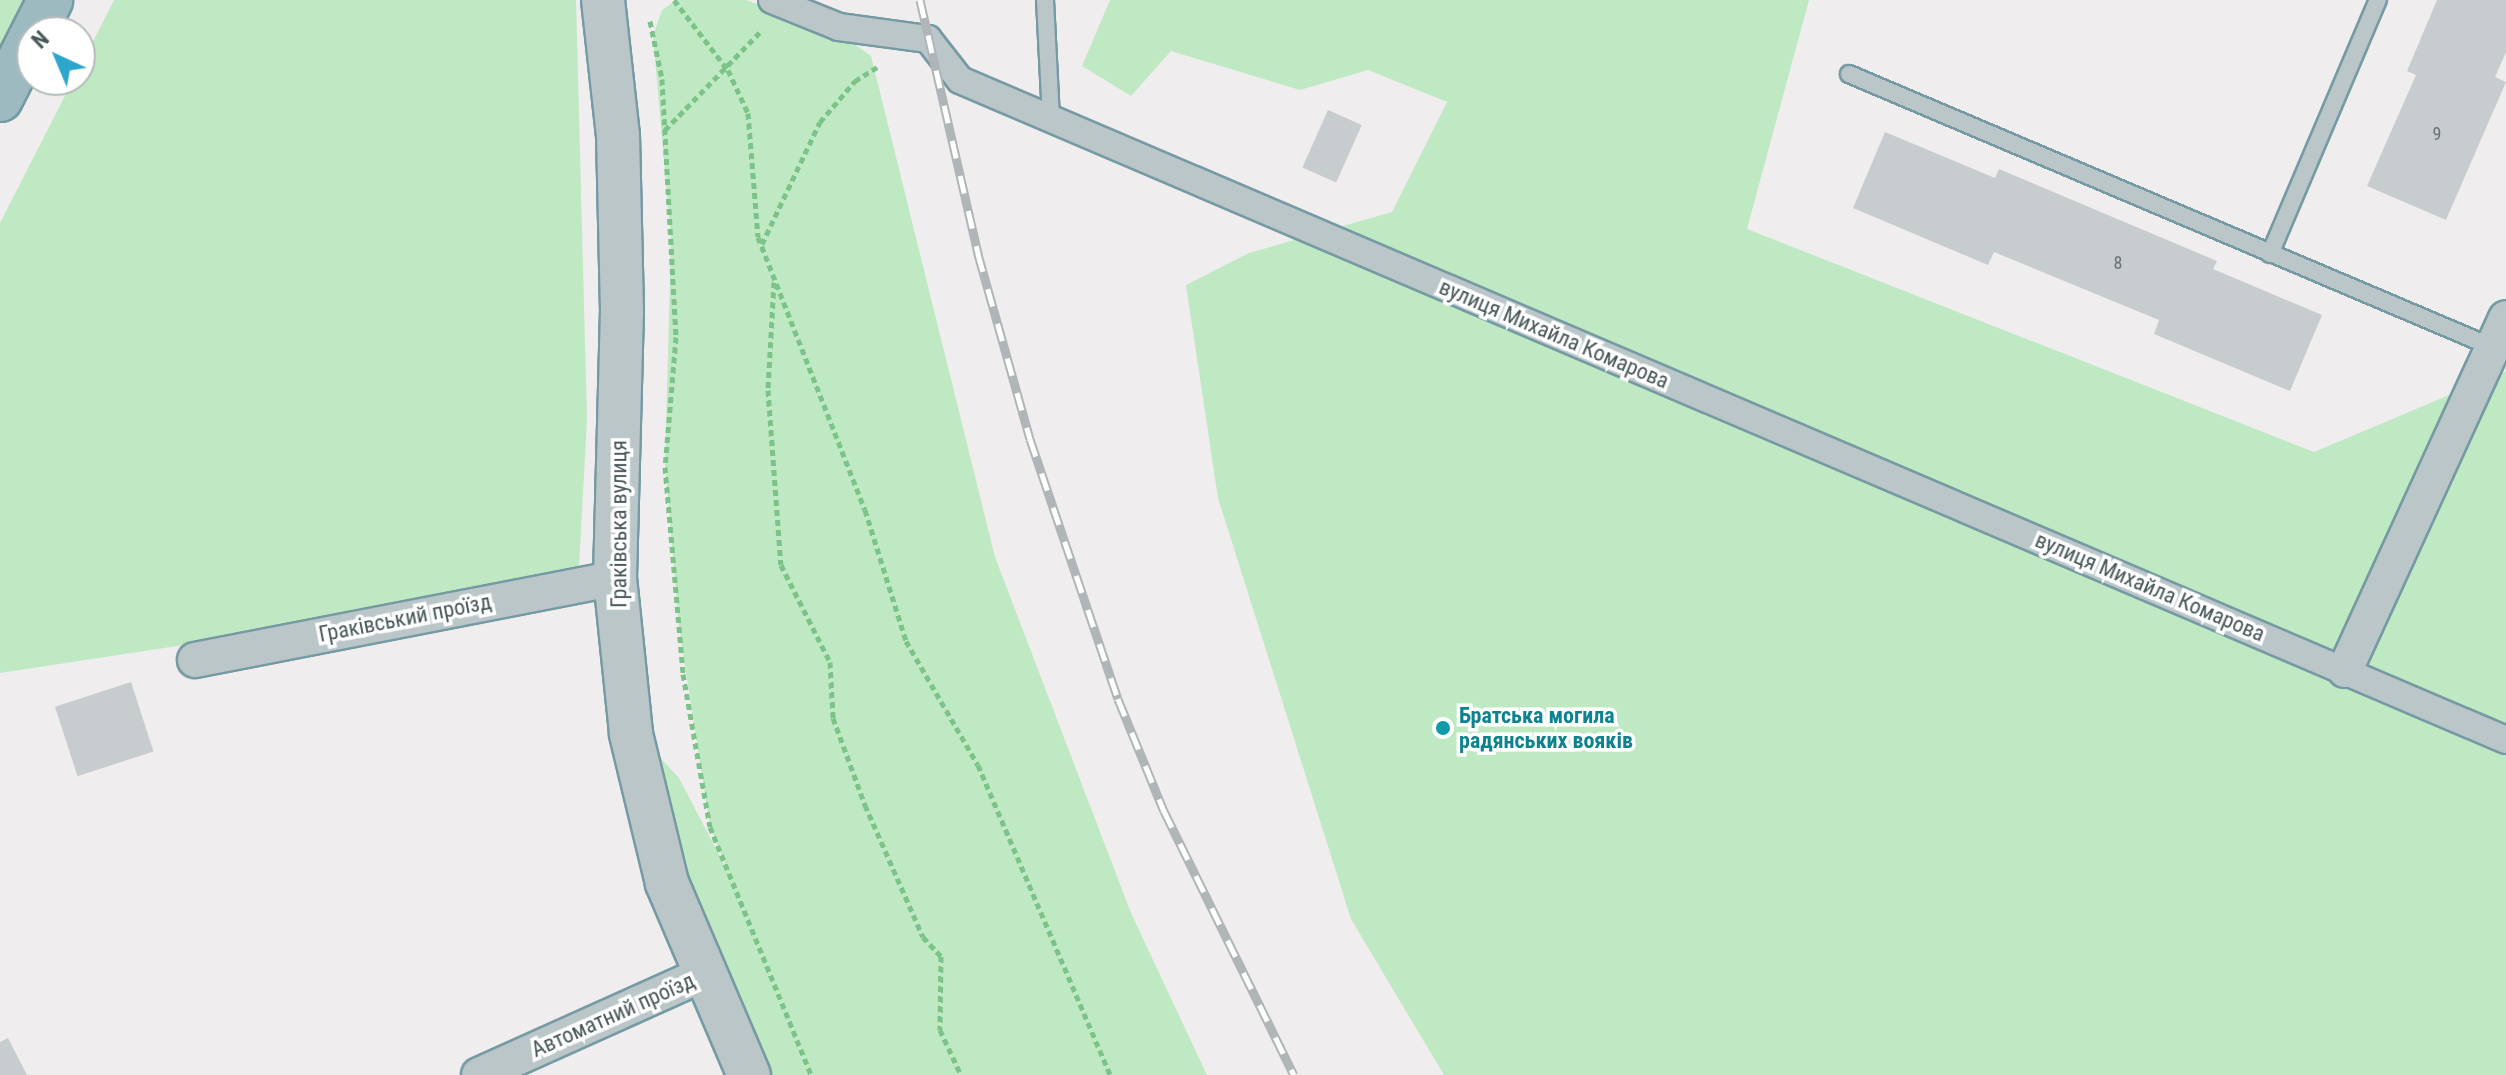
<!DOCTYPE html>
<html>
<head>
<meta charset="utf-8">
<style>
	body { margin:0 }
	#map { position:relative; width:2506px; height:1075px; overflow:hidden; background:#f0edee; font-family:"Roboto Condensed",sans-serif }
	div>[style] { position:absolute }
	.green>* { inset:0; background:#bfe9c2 }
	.building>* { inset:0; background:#c7ccce; transform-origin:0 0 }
	.path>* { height:5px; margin-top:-2.5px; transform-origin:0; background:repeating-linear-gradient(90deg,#7bc388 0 6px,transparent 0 10px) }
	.roads { filter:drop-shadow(2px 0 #759aa3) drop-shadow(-2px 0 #759aa3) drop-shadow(0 2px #759aa3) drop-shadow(0 -2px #759aa3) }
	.service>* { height:16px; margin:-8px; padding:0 8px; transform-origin:8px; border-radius:8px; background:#bac6c8 }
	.pedestrian>* { height:26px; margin:-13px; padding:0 13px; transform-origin:13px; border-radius:13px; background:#bac6c8 }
	.minor>* { height:34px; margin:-17px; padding:0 17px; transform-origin:17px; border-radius:17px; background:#bac6c8 }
	.tertiary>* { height:42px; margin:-21px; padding:0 21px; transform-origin:21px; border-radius:21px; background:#bac6c8 }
	.trunk>* { height:44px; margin:-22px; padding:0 22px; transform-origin:22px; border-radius:22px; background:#9cbac0 }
	.rail>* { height:9px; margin-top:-4.5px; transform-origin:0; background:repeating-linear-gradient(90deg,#fff 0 18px,#b0b5b7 0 36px); box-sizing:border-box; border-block:2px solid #b0b5b7 }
	.dots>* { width:22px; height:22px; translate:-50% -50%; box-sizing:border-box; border:4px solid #fff; border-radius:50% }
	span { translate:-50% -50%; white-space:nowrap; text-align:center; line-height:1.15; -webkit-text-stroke:7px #fff; paint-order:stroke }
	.number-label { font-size:18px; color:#677476 }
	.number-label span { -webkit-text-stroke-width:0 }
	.street-label { font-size:22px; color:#475658 }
	.culture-label { font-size:22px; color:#0d838f; font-weight:700 }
	.left { translate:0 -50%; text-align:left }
	.north { position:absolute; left:16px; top:16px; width:80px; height:80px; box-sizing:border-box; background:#fff; border:2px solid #b5bbbc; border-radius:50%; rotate:316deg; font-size:22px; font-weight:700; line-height:32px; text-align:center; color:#475658 }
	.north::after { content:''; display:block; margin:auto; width:28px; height:36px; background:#2ca7cb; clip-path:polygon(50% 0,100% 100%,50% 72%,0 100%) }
</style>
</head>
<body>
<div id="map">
	<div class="green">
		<i style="clip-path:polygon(0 0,25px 0,0 51px)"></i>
		<i style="clip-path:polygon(114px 0,576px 0,587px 419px,578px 585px,0 673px,0 223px,73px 80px,80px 80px,80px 67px)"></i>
		<i style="clip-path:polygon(676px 0,746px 0,842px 35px,871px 56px,995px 557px,1131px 913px,1207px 1075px,762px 1075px,674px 877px,640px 736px,679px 778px,728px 872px,710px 827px,679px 627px,665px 467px,671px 239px,653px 36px,662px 10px)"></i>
		<i style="clip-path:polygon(1110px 0,1809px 0,1747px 229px,2314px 452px,2506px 371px,2506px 1075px,1444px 1075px,1351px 919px,1218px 498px,1186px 285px,1249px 253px,1392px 212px,1447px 102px,1368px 70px,1300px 90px,1171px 51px,1131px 96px,1082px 66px)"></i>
	</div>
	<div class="building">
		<i style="clip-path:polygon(2437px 0,2506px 0,2506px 52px,2495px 77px,2506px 82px,2446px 220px,2367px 186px,2416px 75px,2407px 71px)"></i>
		<i style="left:1328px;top:110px;width:37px;height:63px;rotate:24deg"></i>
		<i style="clip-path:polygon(1885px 132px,1995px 178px,1999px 169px,2217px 261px,2213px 269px,2322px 315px,2290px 391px,2154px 334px,2159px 320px,1994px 252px,1988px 265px,1853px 208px)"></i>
		<i style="left:131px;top:682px;width:73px;height:80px;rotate:72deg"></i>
		<i style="clip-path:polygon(8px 1038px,27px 1075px,0 1075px,0 1042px)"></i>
	</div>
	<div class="path">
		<i style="left:674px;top:0;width:88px;rotate:52.4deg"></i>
		<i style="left:728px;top:70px;width:47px;rotate:65.1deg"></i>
		<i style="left:748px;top:113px;width:124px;rotate:85.4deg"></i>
		<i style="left:758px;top:237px;width:293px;rotate:68.6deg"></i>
		<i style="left:865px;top:510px;width:137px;rotate:72.6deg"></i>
		<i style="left:906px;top:641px;width:143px;rotate:59.9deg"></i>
		<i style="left:978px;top:765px;width:337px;rotate:66.9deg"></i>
		<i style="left:650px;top:21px;width:59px;rotate:78.3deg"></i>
		<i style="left:662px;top:79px;width:258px;rotate:86.9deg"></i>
		<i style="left:676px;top:337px;width:130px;rotate:94.8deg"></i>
		<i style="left:665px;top:467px;width:208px;rotate:85deg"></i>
		<i style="left:683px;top:674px;width:155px;rotate:80deg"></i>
		<i style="left:710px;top:827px;width:268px;rotate:67.8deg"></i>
		<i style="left:665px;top:130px;width:138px;rotate:-45.9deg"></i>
		<i style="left:762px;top:244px;width:135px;rotate:-64.6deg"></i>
		<i style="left:820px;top:122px;width:54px;rotate:-49.5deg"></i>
		<i style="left:855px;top:81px;width:28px;rotate:-32deg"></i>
		<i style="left:774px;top:282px;width:108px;rotate:93.2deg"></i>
		<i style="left:768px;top:390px;width:175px;rotate:85.8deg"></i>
		<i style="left:781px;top:565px;width:109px;rotate:63.2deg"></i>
		<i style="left:830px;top:662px;width:56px;rotate:86.9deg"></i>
		<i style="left:833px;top:718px;width:93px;rotate:69.8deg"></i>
		<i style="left:865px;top:805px;width:144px;rotate:66.3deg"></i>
		<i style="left:923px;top:937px;width:26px;rotate:47deg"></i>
		<i style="left:941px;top:956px;width:74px;rotate:90.8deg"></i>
		<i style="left:940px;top:1030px;width:50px;rotate:65deg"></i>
	</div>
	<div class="roads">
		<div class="service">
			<i style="left:1045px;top:0;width:120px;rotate:87.1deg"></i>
			<i style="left:1849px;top:74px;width:699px;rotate:23deg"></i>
			<i style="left:2270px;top:254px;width:276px;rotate:-67deg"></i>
		</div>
		<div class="pedestrian">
			<i style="left:772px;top:0;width:72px;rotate:21.9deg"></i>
			<i style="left:839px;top:27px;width:90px;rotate:7.7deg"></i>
			<i style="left:928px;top:39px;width:52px;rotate:52deg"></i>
			<i style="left:960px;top:80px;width:1681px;rotate:23.12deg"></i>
		</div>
		<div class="minor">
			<i style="left:195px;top:660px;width:428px;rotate:-11deg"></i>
			<i style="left:2345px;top:670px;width:387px;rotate:-65.4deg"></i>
			<i style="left:479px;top:1075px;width:247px;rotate:-24.2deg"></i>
		</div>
		<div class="tertiary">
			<i style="left:603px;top:0;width:136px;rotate:83.7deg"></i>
			<i style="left:618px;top:135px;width:175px;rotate:88.7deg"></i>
			<i style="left:622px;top:310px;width:268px;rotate:91.5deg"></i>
			<i style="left:615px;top:578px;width:157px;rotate:84.1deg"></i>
			<i style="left:631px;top:734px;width:153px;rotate:76.4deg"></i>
			<i style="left:667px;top:883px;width:209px;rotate:66.9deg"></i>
		</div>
		<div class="trunk">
			<i style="left:34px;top:32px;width:36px;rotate:-63deg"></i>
			<i style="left:0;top:99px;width:71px;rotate:-63.1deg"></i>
		</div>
	</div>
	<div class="rail">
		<i style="left:920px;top:0;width:261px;rotate:77.1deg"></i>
		<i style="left:978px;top:254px;width:192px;rotate:74.3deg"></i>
		<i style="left:1030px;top:439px;width:274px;rotate:71.3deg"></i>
		<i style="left:1118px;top:699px;width:121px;rotate:67.7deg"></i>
		<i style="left:1164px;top:811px;width:294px;rotate:63.8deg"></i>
	</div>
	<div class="dots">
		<i style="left:1443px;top:728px;background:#0f9aa8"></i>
	</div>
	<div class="number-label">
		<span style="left:2437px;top:134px">9</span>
		<span style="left:2118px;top:263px">8</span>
	</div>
	<div class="street-label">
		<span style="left:1554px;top:334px;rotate:23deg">вулиця Михайла Комарова</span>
		<span style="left:619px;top:524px;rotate:-90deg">Граківська вулиця</span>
		<span style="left:2150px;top:587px;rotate:23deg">вулиця Михайла Комарова</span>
		<span style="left:405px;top:618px;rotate:-11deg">Граківський проїзд</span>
		<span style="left:613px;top:1015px;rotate:-24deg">Автоматний проїзд</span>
	</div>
	<div class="culture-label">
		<span class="left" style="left:1459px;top:728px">Братська могила<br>радянських вояків</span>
	</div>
	<div class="north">N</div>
</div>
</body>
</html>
